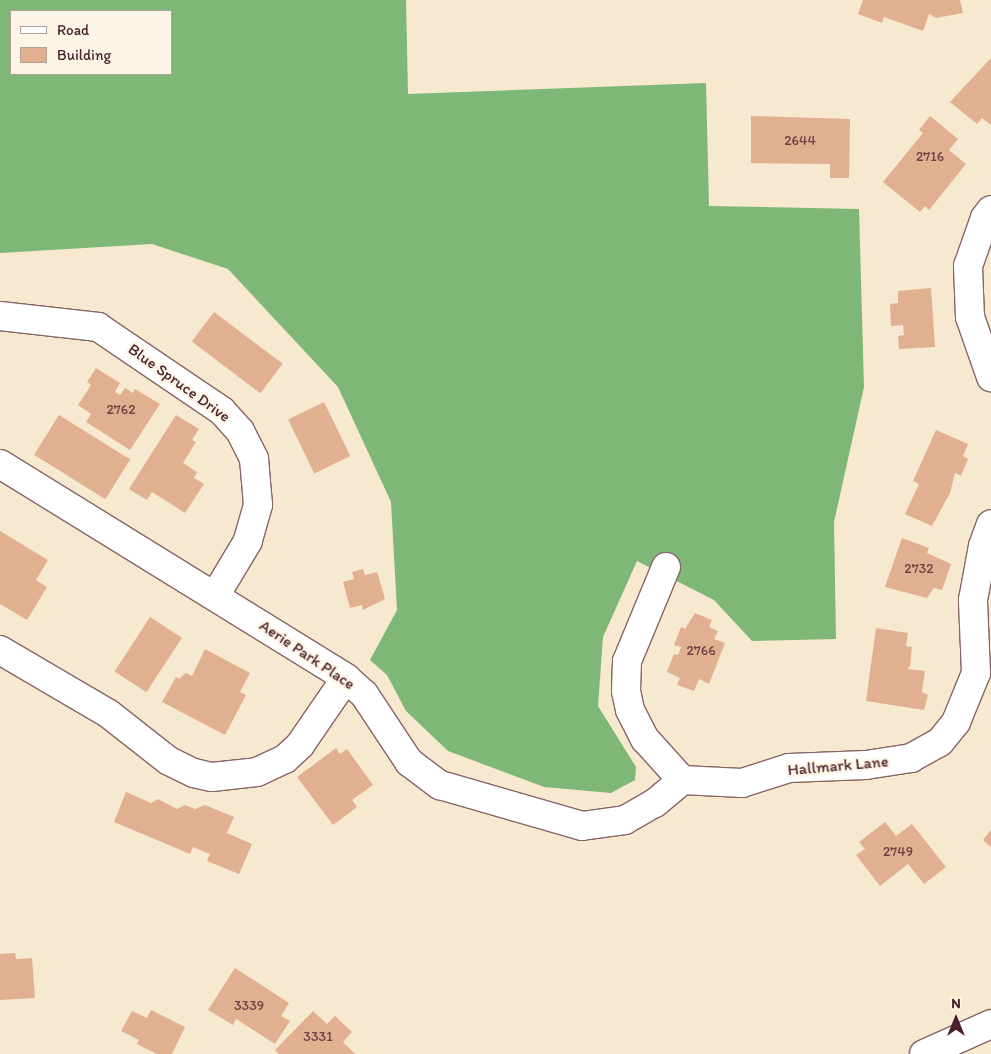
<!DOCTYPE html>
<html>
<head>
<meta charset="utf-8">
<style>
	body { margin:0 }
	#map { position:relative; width:991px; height:1054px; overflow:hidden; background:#f7e8d0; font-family:Itim,sans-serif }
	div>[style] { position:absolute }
	.forest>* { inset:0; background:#7fb876 }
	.building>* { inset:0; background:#e1b091; transform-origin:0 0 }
	.roads { filter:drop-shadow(1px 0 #876565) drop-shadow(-1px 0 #876565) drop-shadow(0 1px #876565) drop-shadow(0 -1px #876565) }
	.minor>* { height:28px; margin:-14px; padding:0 14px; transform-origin:14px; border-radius:14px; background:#fff }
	span { translate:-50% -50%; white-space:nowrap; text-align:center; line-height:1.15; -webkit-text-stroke:5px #fcf5e5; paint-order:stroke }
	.number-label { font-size:14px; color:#704344 }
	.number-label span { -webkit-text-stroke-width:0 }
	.street-label { font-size:16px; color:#4a1f2b }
	.legend { position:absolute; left:10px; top:10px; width:162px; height:65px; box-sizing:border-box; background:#fcf5e5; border:1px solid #b59f9b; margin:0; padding:6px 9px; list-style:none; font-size:15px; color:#4a1f2b }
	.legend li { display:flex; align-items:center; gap:10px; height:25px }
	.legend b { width:25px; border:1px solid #b59f9b }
	.north { position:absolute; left:931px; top:994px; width:50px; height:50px; -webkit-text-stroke:4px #fcf5e5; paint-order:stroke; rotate:0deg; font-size:14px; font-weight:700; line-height:20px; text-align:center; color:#4a1f2b }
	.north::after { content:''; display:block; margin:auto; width:18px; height:22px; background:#4a1f2b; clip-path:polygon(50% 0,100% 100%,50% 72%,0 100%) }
</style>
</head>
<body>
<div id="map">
	<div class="forest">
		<i style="clip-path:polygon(evenodd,0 0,406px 0,408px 94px,706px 83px,709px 206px,859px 209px,864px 387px,834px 522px,836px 639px,752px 641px,714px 600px,637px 561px,603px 637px,598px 706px,636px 767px,635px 780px,611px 793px,544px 787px,448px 751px,406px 711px,387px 675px,370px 660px,397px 610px,391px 502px,338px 387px,228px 269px,152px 244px,0 253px,0 0,11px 11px,171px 11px,171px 74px,11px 74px,11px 11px)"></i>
	</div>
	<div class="building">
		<i style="clip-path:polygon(863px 0,960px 0,963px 13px,936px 18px,929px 14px,923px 31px,884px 17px,882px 23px,858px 14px)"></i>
		<i style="clip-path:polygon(991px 58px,991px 125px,982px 118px,977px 124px,950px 102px)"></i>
		<i style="clip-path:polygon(751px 116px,850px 119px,849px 178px,830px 178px,830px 164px,751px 163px)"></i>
		<i style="clip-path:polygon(930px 116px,958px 139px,949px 150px,966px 164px,929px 210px,925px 206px,920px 212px,883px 182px,923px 133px,919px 130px)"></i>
		<i style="clip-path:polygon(931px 288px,935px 347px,899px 349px,898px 336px,904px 335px,903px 325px,891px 326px,890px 304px,898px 303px,898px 291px)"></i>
		<i style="left:214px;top:312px;width:86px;height:37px;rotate:37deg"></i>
		<i style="clip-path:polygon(96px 368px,120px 383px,115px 392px,120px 395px,125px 388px,133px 393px,135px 389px,160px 404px,130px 450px,86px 422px,91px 414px,78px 405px,91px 385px,87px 382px)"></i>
		<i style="left:324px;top:402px;width:60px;height:40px;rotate:64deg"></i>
		<i style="left:59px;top:415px;width:84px;height:47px;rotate:32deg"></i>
		<i style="clip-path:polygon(176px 415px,199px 429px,192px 440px,196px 442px,183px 463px,197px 472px,194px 478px,204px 484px,185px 513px,152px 492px,147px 500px,129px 489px)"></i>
		<i style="clip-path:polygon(936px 430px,968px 444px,963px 456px,968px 459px,961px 476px,955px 473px,950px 493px,932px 526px,905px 514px,919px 484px,913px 481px)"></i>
		<i style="clip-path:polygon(0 531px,48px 560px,36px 580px,47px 587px,27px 620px,0 604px)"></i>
		<i style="clip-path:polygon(902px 538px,929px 548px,927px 553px,951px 564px,942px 590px,934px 588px,927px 598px,885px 587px)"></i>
		<i style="clip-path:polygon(363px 569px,365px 575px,377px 572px,385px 599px,363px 610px,362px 605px,350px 608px,343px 582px,354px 579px,352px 572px)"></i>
		<i style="clip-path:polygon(695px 613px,712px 620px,709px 627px,718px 631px,714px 639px,725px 643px,709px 684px,699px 679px,694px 691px,677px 685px,680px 678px,667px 672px,674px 654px,678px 655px,681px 647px,674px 645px,681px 627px,685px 629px)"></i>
		<i style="left:150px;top:617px;width:38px;height:65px;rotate:33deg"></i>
		<i style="clip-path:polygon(876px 628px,908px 633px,906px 646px,912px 647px,910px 666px,907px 669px,925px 671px,922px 692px,928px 695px,924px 710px,866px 701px)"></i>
		<i style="clip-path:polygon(205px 649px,250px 673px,240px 692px,246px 695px,225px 735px,162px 702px,176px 677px,179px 679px,186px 673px,192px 676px)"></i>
		<i style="clip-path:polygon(336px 748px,340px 754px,347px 749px,373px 785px,352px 800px,357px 807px,333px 825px,297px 777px)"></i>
		<i style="clip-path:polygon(126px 792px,151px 803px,158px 799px,177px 809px,185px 805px,195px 809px,205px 805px,234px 817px,227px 833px,252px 844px,239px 874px,207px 861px,210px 854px,193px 847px,190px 854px,114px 822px)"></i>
		<i style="clip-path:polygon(885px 822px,896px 836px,912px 824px,946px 867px,924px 884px,908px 864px,880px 886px,856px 855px,865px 849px,859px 842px)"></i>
		<i style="clip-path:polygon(991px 830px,991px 847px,983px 840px)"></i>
		<i style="clip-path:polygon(15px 953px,16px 959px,32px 958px,35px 998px,0 1000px,0 954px)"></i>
		<i style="clip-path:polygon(235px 968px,289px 1003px,281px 1016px,290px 1021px,275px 1044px,236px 1019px,233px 1025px,208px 1010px)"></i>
		<i style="clip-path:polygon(151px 1010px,185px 1027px,172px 1054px,157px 1054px,137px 1044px,139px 1040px,121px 1031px,132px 1011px,147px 1018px)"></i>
		<i style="clip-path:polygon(313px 1011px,327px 1024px,335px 1016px,352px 1032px,343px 1042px,355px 1054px,279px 1054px,275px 1050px)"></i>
	</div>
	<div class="roads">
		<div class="minor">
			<i style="left:991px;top:210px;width:10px;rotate:127deg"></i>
			<i style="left:985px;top:218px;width:51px;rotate:109.5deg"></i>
			<i style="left:968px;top:266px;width:51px;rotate:87.8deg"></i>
			<i style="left:970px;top:317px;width:64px;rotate:70.7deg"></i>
			<i style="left:0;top:316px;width:99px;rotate:6.4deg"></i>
			<i style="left:98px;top:327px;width:150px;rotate:34.1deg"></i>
			<i style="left:222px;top:411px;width:27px;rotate:48deg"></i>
			<i style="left:240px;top:431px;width:31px;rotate:63deg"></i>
			<i style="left:254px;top:459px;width:46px;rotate:85deg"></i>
			<i style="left:258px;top:505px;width:37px;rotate:106deg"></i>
			<i style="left:248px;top:541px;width:64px;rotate:121deg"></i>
			<i style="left:0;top:464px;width:407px;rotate:31.7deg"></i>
			<i style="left:346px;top:678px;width:24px;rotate:42deg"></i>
			<i style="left:364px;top:694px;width:82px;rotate:56.5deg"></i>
			<i style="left:409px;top:762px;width:39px;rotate:37deg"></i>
			<i style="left:440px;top:785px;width:148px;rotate:16.1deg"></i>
			<i style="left:582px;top:826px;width:43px;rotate:-7.9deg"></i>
			<i style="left:625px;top:820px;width:34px;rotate:-30deg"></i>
			<i style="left:655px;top:803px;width:35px;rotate:-40deg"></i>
			<i style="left:666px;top:567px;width:102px;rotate:112.5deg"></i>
			<i style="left:627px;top:661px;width:30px;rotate:92deg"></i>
			<i style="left:626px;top:691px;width:19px;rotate:78deg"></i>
			<i style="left:630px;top:710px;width:33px;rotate:63deg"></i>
			<i style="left:645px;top:739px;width:55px;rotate:47.9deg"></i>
			<i style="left:682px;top:780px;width:60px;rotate:2.9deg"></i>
			<i style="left:742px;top:783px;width:49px;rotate:-17.7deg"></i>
			<i style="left:789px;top:768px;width:77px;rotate:-2.2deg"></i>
			<i style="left:866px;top:765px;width:46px;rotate:-8.8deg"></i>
			<i style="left:911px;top:758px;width:33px;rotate:-29deg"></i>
			<i style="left:940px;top:742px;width:26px;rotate:-51deg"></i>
			<i style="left:956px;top:722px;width:53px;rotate:-67.8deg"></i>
			<i style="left:976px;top:673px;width:73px;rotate:-92.4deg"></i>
			<i style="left:973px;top:600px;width:55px;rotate:-79.5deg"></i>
			<i style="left:983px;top:546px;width:23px;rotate:-70deg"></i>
			<i style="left:0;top:650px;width:126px;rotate:30.4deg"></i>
			<i style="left:109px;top:714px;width:76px;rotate:38.1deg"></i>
			<i style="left:169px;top:761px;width:28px;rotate:26deg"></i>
			<i style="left:194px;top:773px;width:18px;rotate:13deg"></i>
			<i style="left:212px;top:777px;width:45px;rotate:-6.3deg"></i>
			<i style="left:257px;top:772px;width:31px;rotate:-25deg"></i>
			<i style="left:285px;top:759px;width:21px;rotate:-43deg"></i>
			<i style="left:300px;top:745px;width:81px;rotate:-55.5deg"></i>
			<i style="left:924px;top:1054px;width:73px;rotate:-24.1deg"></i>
		</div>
	</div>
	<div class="number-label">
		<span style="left:800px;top:141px">2644</span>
		<span style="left:930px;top:157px">2716</span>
		<span style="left:121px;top:410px">2762</span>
		<span style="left:919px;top:569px">2732</span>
		<span style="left:701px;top:651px">2766</span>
		<span style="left:898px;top:852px">2749</span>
		<span style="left:249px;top:1006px">3339</span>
		<span style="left:318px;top:1037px">3331</span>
	</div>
	<div class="street-label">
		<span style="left:179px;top:383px;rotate:36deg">Blue Spruce Drive</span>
		<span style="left:307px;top:655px;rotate:34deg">Aerie Park Place</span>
		<span style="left:838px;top:766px;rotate:-5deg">Hallmark Lane</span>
	</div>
	<ul class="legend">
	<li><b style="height:6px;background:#fff"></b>Road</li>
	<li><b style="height:14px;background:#e1b091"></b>Building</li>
	</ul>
	<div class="north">N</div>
</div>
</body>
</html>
